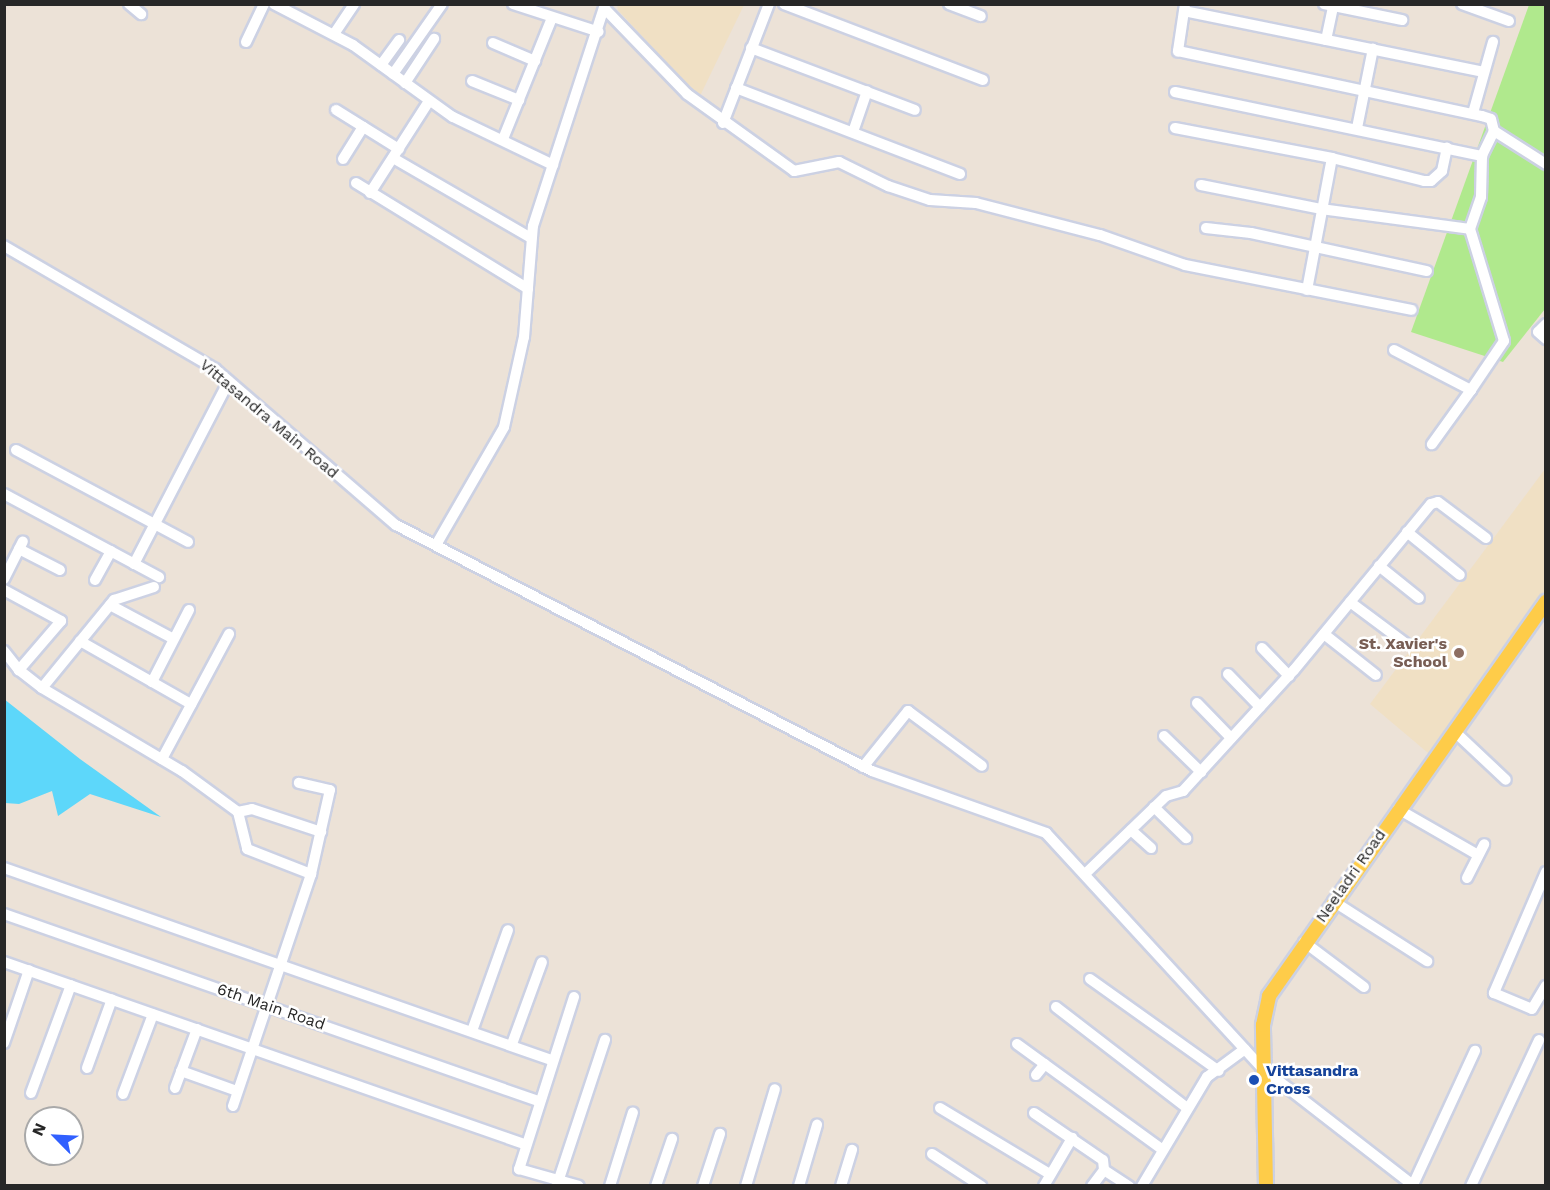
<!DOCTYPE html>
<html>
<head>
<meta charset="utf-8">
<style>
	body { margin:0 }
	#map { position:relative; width:1550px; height:1190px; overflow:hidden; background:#ece2d7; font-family:"Work Sans",sans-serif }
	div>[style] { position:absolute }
	.education>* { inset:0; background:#f0e0c4 }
	.green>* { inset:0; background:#b0e98d }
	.water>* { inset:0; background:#5dd7fa }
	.roads { filter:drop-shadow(2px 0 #ccd1e3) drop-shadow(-2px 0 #ccd1e3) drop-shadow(0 2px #ccd1e3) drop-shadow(0 -2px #ccd1e3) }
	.minor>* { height:10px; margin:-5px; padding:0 5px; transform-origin:5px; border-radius:5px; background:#fff }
	.major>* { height:14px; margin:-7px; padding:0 7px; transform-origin:7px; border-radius:7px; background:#fecc49 }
	.dots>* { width:16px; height:16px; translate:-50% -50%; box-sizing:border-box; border:3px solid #fff; border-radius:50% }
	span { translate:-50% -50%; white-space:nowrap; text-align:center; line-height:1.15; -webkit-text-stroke:5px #fff; paint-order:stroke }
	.street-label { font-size:16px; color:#272727 }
	.education-label { font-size:16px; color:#785e54; font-weight:700 }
	.right { translate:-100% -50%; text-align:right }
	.transit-label { font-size:16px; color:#164399; font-weight:700 }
	.left { translate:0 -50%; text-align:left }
	.frame { position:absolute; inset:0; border:6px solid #272727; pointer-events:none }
	.north { position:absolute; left:24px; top:1106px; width:60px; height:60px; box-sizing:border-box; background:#fff; border:2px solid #a9a9a9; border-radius:50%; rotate:294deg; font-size:16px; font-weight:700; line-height:24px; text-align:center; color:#272727 }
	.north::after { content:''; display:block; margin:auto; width:21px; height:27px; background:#3160ff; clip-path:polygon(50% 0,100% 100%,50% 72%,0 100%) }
</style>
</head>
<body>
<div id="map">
	<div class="education">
		<i style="clip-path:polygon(617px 5px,744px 5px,699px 98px,618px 10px)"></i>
		<i style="clip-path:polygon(1545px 469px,1545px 602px,1434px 758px,1370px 704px)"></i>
	</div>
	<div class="green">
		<i style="clip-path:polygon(1529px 5px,1545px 5px,1545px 309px,1503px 362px,1411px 332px)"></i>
	</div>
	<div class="water">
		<i style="clip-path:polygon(4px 699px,80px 759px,161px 817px,90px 794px,58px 816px,52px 791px,19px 804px,5px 803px)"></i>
	</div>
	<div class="roads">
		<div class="minor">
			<i style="left:129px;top:4px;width:16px;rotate:40deg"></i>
			<i style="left:274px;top:4px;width:89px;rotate:27.4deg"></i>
			<i style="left:353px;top:45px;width:123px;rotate:35.8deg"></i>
			<i style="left:453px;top:117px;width:111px;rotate:25.6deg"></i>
			<i style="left:513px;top:4px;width:90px;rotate:18deg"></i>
			<i style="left:784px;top:4px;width:213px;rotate:20.9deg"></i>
			<i style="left:949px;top:4px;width:34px;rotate:21deg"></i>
			<i style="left:1185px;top:4px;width:48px;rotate:98.5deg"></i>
			<i style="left:1178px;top:51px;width:311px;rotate:12.1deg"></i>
			<i style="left:1482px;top:116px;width:9px;rotate:18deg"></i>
			<i style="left:1491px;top:119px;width:12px;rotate:76deg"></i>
			<i style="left:1494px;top:131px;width:28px;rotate:116deg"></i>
			<i style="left:1324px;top:4px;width:80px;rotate:11.6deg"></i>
			<i style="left:1462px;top:4px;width:50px;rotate:19.9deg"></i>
			<i style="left:605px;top:9px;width:118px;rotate:46deg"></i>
			<i style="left:687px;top:94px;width:132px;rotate:35.7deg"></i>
			<i style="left:794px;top:171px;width:46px;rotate:-11.3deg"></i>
			<i style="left:839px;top:162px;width:55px;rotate:26.1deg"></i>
			<i style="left:888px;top:186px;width:44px;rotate:18.4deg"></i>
			<i style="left:930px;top:200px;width:46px;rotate:3.7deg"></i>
			<i style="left:976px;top:203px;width:128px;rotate:14.5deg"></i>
			<i style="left:1100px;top:235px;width:90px;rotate:19.4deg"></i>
			<i style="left:1185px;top:265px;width:231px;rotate:11.2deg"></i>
			<i style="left:1184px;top:11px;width:306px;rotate:11.5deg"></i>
			<i style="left:334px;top:34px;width:36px;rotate:-56deg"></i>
			<i style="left:1326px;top:40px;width:35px;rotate:-78deg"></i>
			<i style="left:246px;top:42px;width:42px;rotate:-64.7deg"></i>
			<i style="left:493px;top:43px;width:46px;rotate:23.2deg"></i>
			<i style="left:751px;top:48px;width:175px;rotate:20.7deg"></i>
			<i style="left:381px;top:65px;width:31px;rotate:-54deg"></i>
			<i style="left:393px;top:74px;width:85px;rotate:-55deg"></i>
			<i style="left:472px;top:81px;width:51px;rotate:22deg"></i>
			<i style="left:405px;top:83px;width:53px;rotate:-56.6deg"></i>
			<i style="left:736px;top:88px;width:240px;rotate:21deg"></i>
			<i style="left:1175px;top:92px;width:314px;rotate:11.8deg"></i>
			<i style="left:1482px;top:156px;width:41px;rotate:91.4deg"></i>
			<i style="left:1481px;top:197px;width:34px;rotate:109deg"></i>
			<i style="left:1470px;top:229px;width:117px;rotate:73.1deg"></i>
			<i style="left:1504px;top:341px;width:59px;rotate:124deg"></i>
			<i style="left:336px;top:110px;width:74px;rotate:31.8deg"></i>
			<i style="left:1473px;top:113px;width:74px;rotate:-74.3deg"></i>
			<i style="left:723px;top:123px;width:128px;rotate:-68.9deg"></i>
			<i style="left:1175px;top:128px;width:160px;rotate:10.8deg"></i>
			<i style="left:1332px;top:158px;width:95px;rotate:14deg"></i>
			<i style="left:1424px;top:181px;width:7px"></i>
			<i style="left:1431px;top:181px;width:15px;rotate:-42deg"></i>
			<i style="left:1442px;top:171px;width:24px;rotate:-78deg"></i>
			<i style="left:1357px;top:128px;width:81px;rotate:-78.6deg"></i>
			<i style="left:1494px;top:131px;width:62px;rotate:32.4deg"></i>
			<i style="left:853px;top:132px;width:43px;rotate:-71.1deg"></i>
			<i style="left:503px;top:139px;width:131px;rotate:-68deg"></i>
			<i style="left:393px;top:158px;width:160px;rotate:30.1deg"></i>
			<i style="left:343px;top:159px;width:38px;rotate:-58deg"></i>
			<i style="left:356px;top:183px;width:202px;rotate:31.6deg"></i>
			<i style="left:1201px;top:185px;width:122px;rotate:11.3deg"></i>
			<i style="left:1321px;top:209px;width:150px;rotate:7.6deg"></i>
			<i style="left:370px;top:193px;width:109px;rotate:-57.3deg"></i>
			<i style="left:1206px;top:228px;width:45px;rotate:6.3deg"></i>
			<i style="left:1251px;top:233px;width:180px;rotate:12.2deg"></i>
			<i style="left:4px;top:246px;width:244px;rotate:30.2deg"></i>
			<i style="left:215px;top:369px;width:239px;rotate:40.8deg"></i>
			<i style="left:396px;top:525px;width:536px;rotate:27.33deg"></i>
			<i style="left:872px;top:771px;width:185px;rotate:19.6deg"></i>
			<i style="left:1046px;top:833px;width:319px;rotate:47.4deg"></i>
			<i style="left:1262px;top:1068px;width:192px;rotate:37.8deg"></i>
			<i style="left:1307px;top:290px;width:134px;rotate:-79.3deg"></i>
			<i style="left:1546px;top:324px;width:11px;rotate:135deg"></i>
			<i style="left:1538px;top:332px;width:11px;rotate:41deg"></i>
			<i style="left:1394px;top:350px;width:87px;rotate:27.5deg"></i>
			<i style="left:1471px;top:390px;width:67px;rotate:125.8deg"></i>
			<i style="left:16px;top:450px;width:195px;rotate:28.1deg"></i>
			<i style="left:4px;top:494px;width:176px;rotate:28.2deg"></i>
			<i style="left:1407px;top:532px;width:68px;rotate:39.1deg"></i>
			<i style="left:436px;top:545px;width:136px;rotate:-60deg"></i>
			<i style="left:504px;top:427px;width:92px;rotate:-77.5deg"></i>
			<i style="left:524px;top:337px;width:111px;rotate:-85.4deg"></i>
			<i style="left:533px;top:226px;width:232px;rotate:-72deg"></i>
			<i style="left:19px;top:549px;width:46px;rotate:27.1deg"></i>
			<i style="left:134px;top:564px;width:206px;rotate:-62.6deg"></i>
			<i style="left:1379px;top:566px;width:51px;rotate:38.7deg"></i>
			<i style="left:4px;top:579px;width:42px;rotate:-63.4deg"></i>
			<i style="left:95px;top:580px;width:33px;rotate:-61deg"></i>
			<i style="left:4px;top:590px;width:65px;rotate:28.5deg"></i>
			<i style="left:61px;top:621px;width:65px;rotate:130.6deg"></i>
			<i style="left:1350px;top:602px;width:69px;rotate:36.7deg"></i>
			<i style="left:110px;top:605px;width:72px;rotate:28deg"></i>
			<i style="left:1324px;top:634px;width:66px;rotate:38.3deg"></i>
			<i style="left:80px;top:641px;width:128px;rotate:29.6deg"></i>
			<i style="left:1262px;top:648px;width:39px;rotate:46deg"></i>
			<i style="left:4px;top:651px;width:24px;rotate:52deg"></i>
			<i style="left:19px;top:670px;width:29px;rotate:38deg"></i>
			<i style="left:42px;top:688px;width:163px;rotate:30.7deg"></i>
			<i style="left:182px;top:771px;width:69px;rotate:36.2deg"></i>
			<i style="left:238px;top:812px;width:38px;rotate:76deg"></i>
			<i style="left:247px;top:849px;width:69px;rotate:21.3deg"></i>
			<i style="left:1228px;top:674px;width:46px;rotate:45.9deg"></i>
			<i style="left:152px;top:682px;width:81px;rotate:-62.8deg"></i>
			<i style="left:42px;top:688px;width:114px;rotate:-50.7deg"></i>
			<i style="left:114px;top:600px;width:42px;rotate:-18deg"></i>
			<i style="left:1197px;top:703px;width:49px;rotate:45.8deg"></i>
			<i style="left:1454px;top:731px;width:71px;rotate:43.3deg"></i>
			<i style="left:1164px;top:736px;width:52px;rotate:44.2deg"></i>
			<i style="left:162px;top:759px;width:142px;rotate:-61.8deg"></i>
			<i style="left:863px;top:767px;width:72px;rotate:-51.2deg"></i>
			<i style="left:908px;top:711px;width:92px;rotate:36.6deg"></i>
			<i style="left:1154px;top:807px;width:45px;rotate:44.1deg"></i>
			<i style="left:1398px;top:809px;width:92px;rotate:29.9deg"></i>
			<i style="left:238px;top:812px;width:14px;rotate:-12deg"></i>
			<i style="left:252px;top:809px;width:73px;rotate:18.4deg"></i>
			<i style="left:1131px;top:830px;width:27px;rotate:42deg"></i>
			<i style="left:4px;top:868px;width:580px;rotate:19.34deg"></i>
			<i style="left:1546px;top:872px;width:132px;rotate:113.3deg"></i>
			<i style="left:1494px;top:993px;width:41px;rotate:22.8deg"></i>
			<i style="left:1532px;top:1009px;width:27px;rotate:-59deg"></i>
			<i style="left:1085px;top:874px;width:112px;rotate:-43.9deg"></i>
			<i style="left:1166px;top:796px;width:18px;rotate:-16deg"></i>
			<i style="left:1183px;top:791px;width:164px;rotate:-47.5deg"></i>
			<i style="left:1294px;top:670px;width:215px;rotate:-50.5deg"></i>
			<i style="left:1431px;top:504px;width:7px;rotate:-16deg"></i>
			<i style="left:1438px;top:502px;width:60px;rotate:36.9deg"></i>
			<i style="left:1467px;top:878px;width:38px;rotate:-63deg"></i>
			<i style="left:1333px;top:901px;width:112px;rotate:32.6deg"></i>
			<i style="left:4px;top:914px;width:566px;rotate:19.3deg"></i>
			<i style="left:1304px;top:942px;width:75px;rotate:36.9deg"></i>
			<i style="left:4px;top:962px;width:551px;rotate:19.29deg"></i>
			<i style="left:1090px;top:979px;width:158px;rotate:35.5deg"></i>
			<i style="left:574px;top:997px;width:181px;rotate:107.7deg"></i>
			<i style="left:519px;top:1169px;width:62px;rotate:15.8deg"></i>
			<i style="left:1056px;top:1007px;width:165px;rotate:37.6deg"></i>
			<i style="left:472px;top:1031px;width:107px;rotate:-70.4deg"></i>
			<i style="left:4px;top:1043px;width:77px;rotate:-71.1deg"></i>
			<i style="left:512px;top:1044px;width:87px;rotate:-69.9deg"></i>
			<i style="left:1017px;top:1044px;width:180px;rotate:36deg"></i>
			<i style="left:87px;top:1068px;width:73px;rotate:-70.1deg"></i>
			<i style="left:181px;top:1071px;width:59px;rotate:19.7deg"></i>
			<i style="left:1036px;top:1075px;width:14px;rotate:-51deg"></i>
			<i style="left:175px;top:1088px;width:63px;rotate:-69.6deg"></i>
			<i style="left:31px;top:1093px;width:115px;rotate:-69.7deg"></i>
			<i style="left:123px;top:1094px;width:85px;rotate:-69.4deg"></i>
			<i style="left:233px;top:1106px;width:245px;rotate:-71.4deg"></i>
			<i style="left:311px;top:874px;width:86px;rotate:-77.3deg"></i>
			<i style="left:330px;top:790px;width:32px;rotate:-167deg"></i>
			<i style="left:940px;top:1108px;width:128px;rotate:31deg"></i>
			<i style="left:1034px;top:1113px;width:83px;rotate:34.3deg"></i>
			<i style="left:1103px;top:1160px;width:10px;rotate:84deg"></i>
			<i style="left:932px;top:1154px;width:59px;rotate:33.1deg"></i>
			<i style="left:557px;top:1185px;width:153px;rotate:-71.7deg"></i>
			<i style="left:1413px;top:1185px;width:148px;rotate:-65.2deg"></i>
			<i style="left:610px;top:1186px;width:77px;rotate:-72.7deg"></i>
			<i style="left:656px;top:1186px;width:50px;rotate:-71.2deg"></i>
			<i style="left:703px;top:1186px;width:55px;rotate:-71.9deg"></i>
			<i style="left:746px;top:1186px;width:101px;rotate:-73.4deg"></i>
			<i style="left:799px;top:1186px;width:64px;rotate:-73.6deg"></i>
			<i style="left:841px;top:1186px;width:38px;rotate:-73deg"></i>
			<i style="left:1044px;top:1186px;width:56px;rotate:-59.7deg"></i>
			<i style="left:1092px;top:1186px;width:20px;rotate:-53deg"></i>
			<i style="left:1104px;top:1170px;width:30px;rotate:33deg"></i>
			<i style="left:1142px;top:1186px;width:127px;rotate:-59.2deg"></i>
			<i style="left:1207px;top:1077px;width:47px;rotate:-36.4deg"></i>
			<i style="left:1471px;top:1186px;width:161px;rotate:-65deg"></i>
		</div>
		<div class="major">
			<i style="left:1266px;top:1186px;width:161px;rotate:-91.1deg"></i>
			<i style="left:1263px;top:1025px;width:30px;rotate:-78deg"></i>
			<i style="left:1269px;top:996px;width:482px;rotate:-54.9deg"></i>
		</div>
	</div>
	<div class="dots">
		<i style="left:1459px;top:653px;background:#8d6e63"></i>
		<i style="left:1254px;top:1080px;background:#1a4fb4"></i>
	</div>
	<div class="street-label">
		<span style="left:269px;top:419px;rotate:40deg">Vittasandra Main Road</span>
		<span style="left:1351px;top:876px;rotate:-55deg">Neeladri Road</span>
		<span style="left:271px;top:1007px;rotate:19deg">6th Main Road</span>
	</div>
	<div class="education-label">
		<span class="right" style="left:1447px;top:653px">St. Xavier's<br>School</span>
	</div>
	<div class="transit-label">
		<span class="left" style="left:1266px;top:1080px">Vittasandra<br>Cross</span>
	</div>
	<div class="frame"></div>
	<div class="north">N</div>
</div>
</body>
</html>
